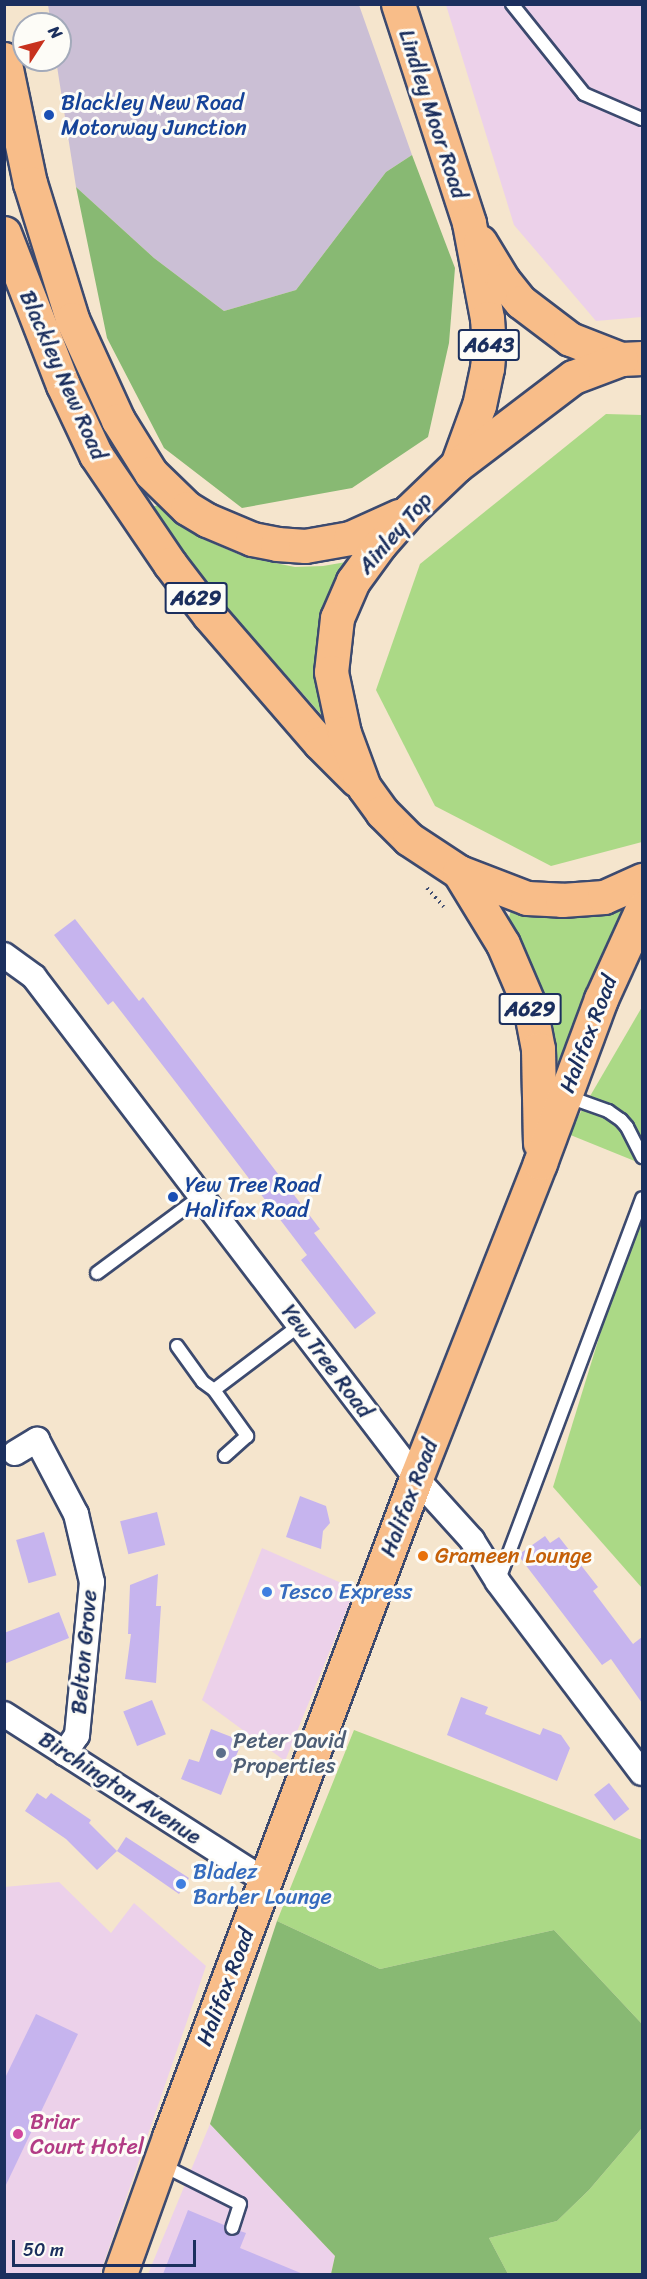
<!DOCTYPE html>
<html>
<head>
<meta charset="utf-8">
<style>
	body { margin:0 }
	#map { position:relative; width:647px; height:2279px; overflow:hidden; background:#f5e5cd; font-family:Sriracha,sans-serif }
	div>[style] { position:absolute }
	.built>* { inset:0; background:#ecd1ea }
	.industrial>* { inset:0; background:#cbbfd5 }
	.green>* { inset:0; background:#abd986 }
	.forest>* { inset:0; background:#88b973 }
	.building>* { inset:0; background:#c6b4ee; transform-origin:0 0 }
	.path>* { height:4px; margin-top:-2px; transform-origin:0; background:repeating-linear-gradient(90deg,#3c4a6f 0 1.5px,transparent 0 6px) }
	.roads { filter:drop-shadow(2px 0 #3c4a6f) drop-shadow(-2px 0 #3c4a6f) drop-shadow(0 2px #3c4a6f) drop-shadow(0 -2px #3c4a6f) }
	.service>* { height:12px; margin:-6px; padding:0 6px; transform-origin:6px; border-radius:6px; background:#fff }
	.minor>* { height:24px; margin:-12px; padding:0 12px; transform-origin:12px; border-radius:12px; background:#fff }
	.primary>* { height:33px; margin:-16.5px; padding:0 16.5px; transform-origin:16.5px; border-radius:16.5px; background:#f8bd89 }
	.trunk>* { height:33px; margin:-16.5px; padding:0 16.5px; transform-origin:16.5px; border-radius:16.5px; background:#f8bd89 }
	.dots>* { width:16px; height:16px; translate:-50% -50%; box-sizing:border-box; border:3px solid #fdfcf7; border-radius:50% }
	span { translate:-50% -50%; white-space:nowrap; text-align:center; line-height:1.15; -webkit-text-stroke:6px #fdfcf7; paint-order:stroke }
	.shield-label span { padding:2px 4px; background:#fdfcf7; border:2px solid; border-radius:4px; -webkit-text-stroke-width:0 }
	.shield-label { font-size:21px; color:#1b2f5e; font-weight:700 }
	.transit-label { font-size:22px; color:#164399 }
	.left { translate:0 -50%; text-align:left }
	.street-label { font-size:22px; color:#1b2f5e }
	.food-label { font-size:22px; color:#c56008 }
	.shop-label { font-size:22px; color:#366cbe }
	.service-label { font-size:22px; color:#4e5e75 }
	.hotel-label { font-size:22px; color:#b23c85 }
	.frame { position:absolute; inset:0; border:6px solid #1b2f5e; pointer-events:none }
	.north { position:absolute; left:12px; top:12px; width:60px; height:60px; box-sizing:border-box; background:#fdfcf7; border:2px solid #a3aaba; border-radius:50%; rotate:54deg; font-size:16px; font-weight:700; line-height:24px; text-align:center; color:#1b2f5e }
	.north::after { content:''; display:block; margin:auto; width:21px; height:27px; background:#c8321e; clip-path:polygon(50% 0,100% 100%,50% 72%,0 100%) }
	.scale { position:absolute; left:12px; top:2240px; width:184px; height:27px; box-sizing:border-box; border:3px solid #1b2f5e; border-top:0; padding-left:8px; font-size:18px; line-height:21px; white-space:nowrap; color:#1b2f5e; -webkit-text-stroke:4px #fdfcf7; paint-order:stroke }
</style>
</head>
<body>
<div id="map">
	<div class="built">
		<i style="clip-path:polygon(446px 5px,642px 5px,642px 317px,596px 321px,514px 225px)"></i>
		<i style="clip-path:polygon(262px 1548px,355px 1589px,285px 1761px,202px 1700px)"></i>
		<i style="clip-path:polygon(59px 1882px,111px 1933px,134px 1903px,206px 1966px,100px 2274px,5px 2274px,4px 1887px)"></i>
		<i style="clip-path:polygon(210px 2124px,335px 2256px,331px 2274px,148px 2274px)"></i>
	</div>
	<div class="industrial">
		<i style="clip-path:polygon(48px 5px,359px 5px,412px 155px,386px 172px,296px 290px,224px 311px,154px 258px,76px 187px,56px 60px,60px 60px,60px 24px,51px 24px)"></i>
	</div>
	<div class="green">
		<i style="clip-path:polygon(606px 414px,642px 415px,642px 842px,551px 866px,435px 806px,376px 690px,420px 564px)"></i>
		<i style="clip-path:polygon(159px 505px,203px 539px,245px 557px,295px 567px,323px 566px,352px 561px,326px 720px,196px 573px,147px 508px)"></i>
		<i style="clip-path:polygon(630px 899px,559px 1077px,555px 1036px,543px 994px,507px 924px,512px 907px)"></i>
		<i style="clip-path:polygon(642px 1007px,642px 1164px,568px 1134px)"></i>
		<i style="clip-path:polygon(642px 1198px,642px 1588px,553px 1487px)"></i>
		<i style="clip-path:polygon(354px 1730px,642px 1840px,642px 2024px,554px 1930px,380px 1969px,277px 1921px)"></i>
		<i style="clip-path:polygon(642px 2128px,642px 2274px,508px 2274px,489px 2238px,557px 2221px,589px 2190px)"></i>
	</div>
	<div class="forest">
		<i style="clip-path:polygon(412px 155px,455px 268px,449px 343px,428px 437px,352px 488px,242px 508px,164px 448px,107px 338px,76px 187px,154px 258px,224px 311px,296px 290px,386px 172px)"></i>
		<i style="clip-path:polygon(277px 1921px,380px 1969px,554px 1930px,642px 2024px,642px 2128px,589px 2190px,557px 2221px,489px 2238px,508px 2274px,331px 2274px,335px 2256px,210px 2124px)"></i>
	</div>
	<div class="building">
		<i style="clip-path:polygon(75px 919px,139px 1001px,143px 997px,320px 1229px,314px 1233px,376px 1313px,355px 1329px,301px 1260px,307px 1255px,184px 1093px,113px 1001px,108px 1005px,54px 935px)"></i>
		<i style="clip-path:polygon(300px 1496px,326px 1506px,330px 1523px,323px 1531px,321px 1549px,286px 1537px)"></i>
		<i style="left:157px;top:1512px;width:34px;height:38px;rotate:76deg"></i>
		<i style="left:44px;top:1532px;width:45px;height:29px;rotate:74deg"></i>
		<i style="clip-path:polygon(545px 1536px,550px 1543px,559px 1537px,598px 1587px,593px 1591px,633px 1644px,642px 1637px,642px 1703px,611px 1659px,602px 1665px,518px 1555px)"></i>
		<i style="clip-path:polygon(158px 1574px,156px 1606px,161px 1606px,156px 1683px,125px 1679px,131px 1634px,128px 1634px,130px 1585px)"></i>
		<i style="clip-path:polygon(59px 1612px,69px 1638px,4px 1664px,4px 1633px)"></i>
		<i style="clip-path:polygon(461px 1697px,488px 1707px,485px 1714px,540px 1735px,543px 1728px,561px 1735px,570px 1748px,557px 1781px,447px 1735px)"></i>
		<i style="left:152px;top:1700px;width:37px;height:31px;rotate:68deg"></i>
		<i style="clip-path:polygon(211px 1729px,242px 1741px,221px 1795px,181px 1779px,189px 1759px,199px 1762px)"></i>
		<i style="left:609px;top:1783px;width:33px;height:19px;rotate:52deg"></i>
		<i style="clip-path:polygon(37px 1793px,46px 1799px,51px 1793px,91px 1820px,89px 1823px,117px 1851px,126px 1837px,189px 1878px,179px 1894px,117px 1851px,97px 1870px,66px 1839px,25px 1811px)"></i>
		<i style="clip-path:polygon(36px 2014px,78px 2034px,4px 2189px,4px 2080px)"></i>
		<i style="clip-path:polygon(188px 2210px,224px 2225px,224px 2230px,229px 2236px,234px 2236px,240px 2231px,246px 2233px,240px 2248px,303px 2274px,163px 2274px)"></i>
	</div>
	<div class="path">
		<i style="left:427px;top:888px;width:25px;rotate:48deg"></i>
	</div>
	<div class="roads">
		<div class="service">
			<i style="left:512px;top:4px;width:115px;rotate:51.3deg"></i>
			<i style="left:584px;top:94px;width:63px;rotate:23.3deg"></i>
			<i style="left:566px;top:1096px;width:45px;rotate:19.7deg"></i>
			<i style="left:608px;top:1111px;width:16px;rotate:35deg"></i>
			<i style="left:621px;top:1120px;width:9px;rotate:49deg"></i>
			<i style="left:627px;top:1127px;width:34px;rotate:63deg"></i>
			<i style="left:97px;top:1273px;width:129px;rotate:-36.5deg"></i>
			<i style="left:177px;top:1346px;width:44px;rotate:54.2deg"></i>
			<i style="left:203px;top:1382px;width:14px;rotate:36deg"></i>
			<i style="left:214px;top:1390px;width:108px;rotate:-37.1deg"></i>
			<i style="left:214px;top:1390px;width:57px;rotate:54.3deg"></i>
			<i style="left:247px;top:1436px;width:30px;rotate:138deg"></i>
			<i style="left:498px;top:1582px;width:410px;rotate:-69.4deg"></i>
			<i style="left:160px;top:2164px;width:89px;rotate:26.6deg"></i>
			<i style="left:240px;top:2204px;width:25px;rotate:108deg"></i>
		</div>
		<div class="minor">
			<i style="left:4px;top:955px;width:37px;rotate:36deg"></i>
			<i style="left:34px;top:977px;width:630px;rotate:52.68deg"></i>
			<i style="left:416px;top:1478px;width:84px;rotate:47.9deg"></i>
			<i style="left:472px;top:1540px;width:49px;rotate:58.2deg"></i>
			<i style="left:498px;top:1582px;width:239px;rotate:53deg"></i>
			<i style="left:15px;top:1453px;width:26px;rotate:-31deg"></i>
			<i style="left:37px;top:1440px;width:84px;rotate:62.2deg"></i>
			<i style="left:76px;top:1514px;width:70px;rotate:76.8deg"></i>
			<i style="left:92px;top:1582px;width:154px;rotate:95.6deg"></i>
			<i style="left:77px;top:1735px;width:22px;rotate:124deg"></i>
			<i style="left:4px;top:1714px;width:310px;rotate:32.6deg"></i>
		</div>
		<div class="primary">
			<i style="left:398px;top:4px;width:230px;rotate:72deg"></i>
			<i style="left:469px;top:223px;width:97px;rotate:79.3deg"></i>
			<i style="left:487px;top:318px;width:28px;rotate:86deg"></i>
			<i style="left:489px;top:346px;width:22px;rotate:95deg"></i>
			<i style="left:487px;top:368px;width:38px;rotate:102deg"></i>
			<i style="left:479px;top:405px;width:64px;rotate:110.1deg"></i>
			<i style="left:480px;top:242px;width:44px;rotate:58.8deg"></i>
			<i style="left:503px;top:280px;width:28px;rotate:51deg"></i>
			<i style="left:521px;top:302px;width:61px;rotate:37.1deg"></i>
			<i style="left:570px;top:339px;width:55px;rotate:21.4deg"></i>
		</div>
		<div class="trunk">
			<i style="left:4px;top:59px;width:127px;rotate:78.2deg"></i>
			<i style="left:30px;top:183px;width:142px;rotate:72.8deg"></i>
			<i style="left:72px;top:319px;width:111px;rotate:65.5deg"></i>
			<i style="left:118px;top:420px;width:62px;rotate:58.1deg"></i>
			<i style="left:151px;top:473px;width:50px;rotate:44.2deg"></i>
			<i style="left:187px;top:508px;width:23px;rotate:31deg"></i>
			<i style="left:207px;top:520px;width:49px;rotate:22.9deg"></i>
			<i style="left:252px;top:539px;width:25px;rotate:11deg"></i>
			<i style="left:277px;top:544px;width:28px;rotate:4deg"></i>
			<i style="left:305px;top:546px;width:46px;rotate:-10.1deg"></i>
			<i style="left:350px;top:538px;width:54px;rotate:-24.2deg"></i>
			<i style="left:4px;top:233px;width:163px;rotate:68.8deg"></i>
			<i style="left:63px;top:385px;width:77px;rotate:64.8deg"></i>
			<i style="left:96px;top:455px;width:132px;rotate:55.8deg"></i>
			<i style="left:170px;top:564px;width:64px;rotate:52.6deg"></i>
			<i style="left:209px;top:615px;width:169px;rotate:49.1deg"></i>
			<i style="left:320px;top:743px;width:52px;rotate:45deg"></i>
			<i style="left:642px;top:358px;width:21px;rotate:177deg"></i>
			<i style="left:621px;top:359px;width:51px;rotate:159.4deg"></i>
			<i style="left:573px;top:377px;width:146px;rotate:142.8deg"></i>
			<i style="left:457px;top:465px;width:66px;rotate:136.2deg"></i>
			<i style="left:409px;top:511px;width:44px;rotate:131.3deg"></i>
			<i style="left:380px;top:544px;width:46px;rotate:126.1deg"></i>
			<i style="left:353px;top:581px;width:40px;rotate:113.4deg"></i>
			<i style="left:337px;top:618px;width:54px;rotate:96.3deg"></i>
			<i style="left:331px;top:672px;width:62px;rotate:78deg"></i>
			<i style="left:344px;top:733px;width:58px;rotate:69.7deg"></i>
			<i style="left:364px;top:787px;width:31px;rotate:54deg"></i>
			<i style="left:382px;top:812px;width:38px;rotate:45deg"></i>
			<i style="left:409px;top:839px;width:60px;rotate:33.4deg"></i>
			<i style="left:459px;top:872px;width:73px;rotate:20.9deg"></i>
			<i style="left:527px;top:898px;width:35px;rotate:3deg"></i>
			<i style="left:562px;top:900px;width:42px;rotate:-4.1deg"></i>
			<i style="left:604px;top:897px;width:42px;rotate:-24.1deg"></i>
			<i style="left:459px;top:872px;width:84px;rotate:58.6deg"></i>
			<i style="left:503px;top:944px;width:69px;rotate:66.8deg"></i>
			<i style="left:530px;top:1007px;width:43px;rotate:79.2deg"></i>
			<i style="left:538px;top:1049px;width:94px;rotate:88.8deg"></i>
			<i style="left:120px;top:2274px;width:145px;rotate:-70.3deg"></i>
			<i style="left:169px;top:2137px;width:704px;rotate:-69.45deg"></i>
			<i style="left:416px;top:1478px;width:339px;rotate:-68.5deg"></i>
			<i style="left:540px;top:1163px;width:175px;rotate:-69.6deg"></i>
			<i style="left:601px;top:999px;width:99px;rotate:-65.5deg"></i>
		</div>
	</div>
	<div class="dots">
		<i style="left:49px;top:115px;background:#1a4fb4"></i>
		<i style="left:173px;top:1197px;background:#1a4fb4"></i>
		<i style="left:423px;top:1556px;background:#e8710a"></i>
		<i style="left:267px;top:1592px;background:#3f7fe0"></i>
		<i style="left:221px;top:1753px;background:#5c6f8a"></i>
		<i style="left:181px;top:1884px;background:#3f7fe0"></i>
		<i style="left:18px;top:2134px;background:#d1479c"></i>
	</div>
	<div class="shield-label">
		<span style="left:489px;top:345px">A643</span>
		<span style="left:196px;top:598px">A629</span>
		<span style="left:530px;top:1009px">A629</span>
	</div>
	<div class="transit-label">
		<span class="left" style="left:61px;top:115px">Blackley New Road<br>Motorway Junction</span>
		<span class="left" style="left:185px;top:1197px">Yew Tree Road<br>Halifax Road</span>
	</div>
	<div class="street-label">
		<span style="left:433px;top:114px;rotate:72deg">Lindley Moor Road</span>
		<span style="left:63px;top:375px;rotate:66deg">Blackley New Road</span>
		<span style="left:395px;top:533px;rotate:-49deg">Ainley Top</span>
		<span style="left:588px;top:1034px;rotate:-69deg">Halifax Road</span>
		<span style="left:327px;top:1361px;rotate:53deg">Yew Tree Road</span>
		<span style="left:409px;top:1498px;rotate:-69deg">Halifax Road</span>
		<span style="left:84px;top:1652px;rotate:-85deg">Belton Grove</span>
		<span style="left:120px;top:1788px;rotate:33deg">Birchington Avenue</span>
		<span style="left:225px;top:1987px;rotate:-69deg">Halifax Road</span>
	</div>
	<div class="food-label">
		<span class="left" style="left:435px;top:1556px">Grameen Lounge</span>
	</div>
	<div class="shop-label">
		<span class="left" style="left:279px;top:1592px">Tesco Express</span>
		<span class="left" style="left:193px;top:1884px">Bladez<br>Barber Lounge</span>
	</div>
	<div class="service-label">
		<span class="left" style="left:233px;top:1753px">Peter David<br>Properties</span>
	</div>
	<div class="hotel-label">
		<span class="left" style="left:30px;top:2134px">Briar<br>Court Hotel</span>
	</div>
	<div class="frame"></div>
	<div class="north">N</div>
	<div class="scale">50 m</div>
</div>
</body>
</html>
